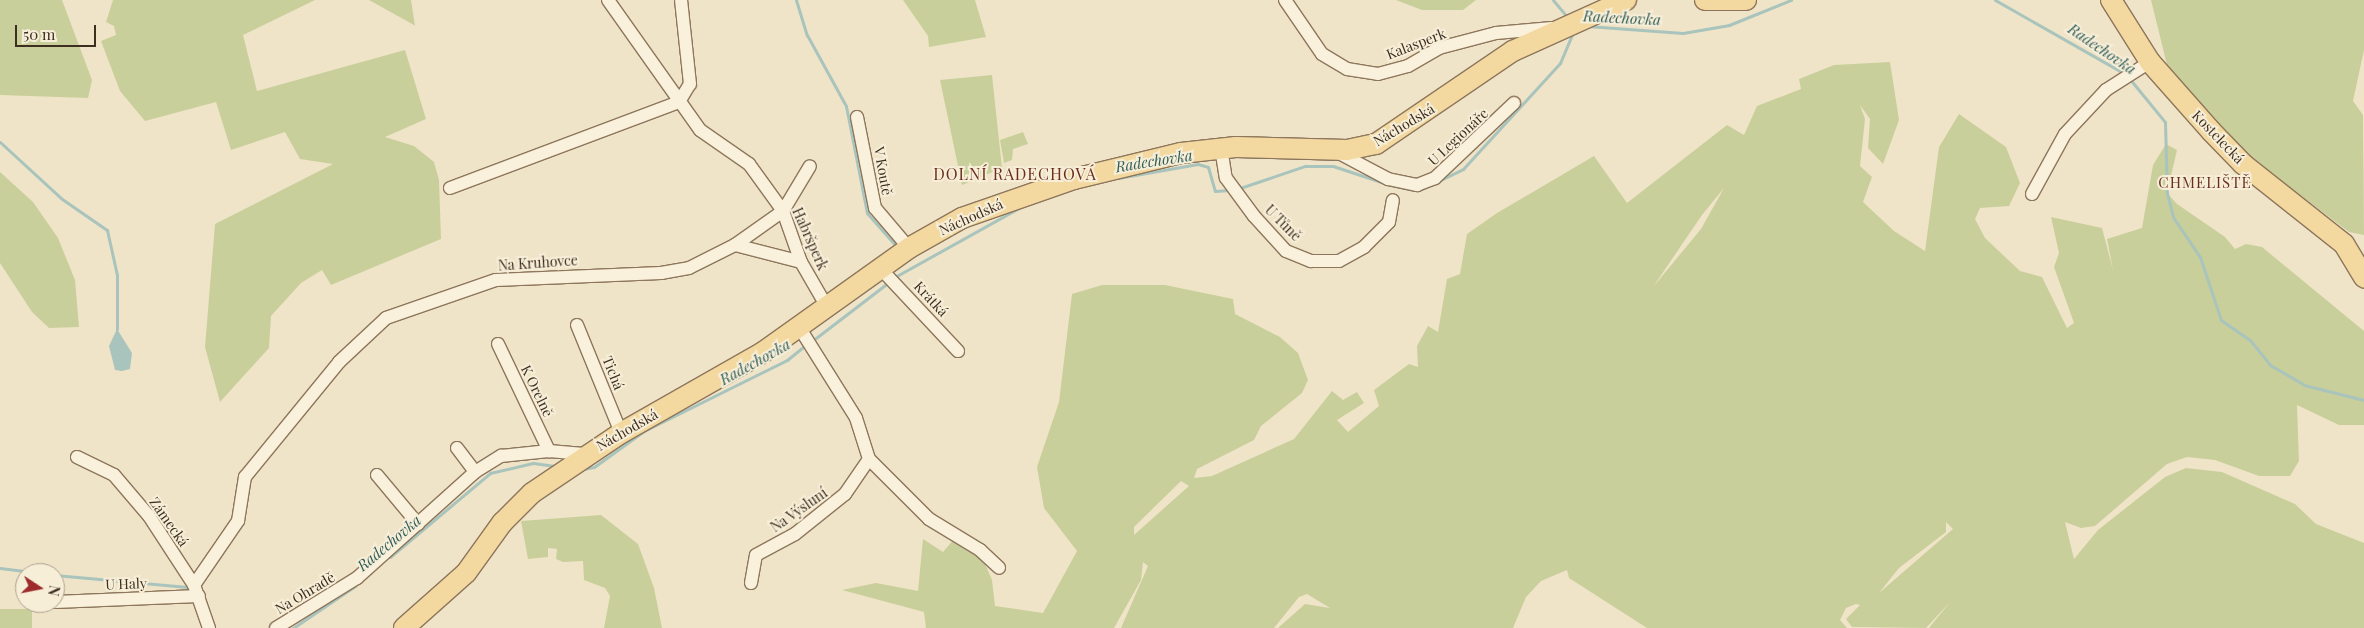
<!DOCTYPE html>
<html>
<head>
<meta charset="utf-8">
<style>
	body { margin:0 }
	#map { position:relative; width:2364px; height:628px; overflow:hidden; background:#f0e4c8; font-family:"Playfair Display",serif }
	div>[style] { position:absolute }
	.green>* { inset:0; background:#c9cf9b; transform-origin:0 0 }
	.water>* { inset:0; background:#a9c4bc }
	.stream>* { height:3px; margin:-1.5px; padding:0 1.5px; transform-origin:1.5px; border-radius:1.5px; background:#a9c4bc }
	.roads { filter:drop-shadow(1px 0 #8d765c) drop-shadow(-1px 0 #8d765c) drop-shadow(0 1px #8d765c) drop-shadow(0 -1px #8d765c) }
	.street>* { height:12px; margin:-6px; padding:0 6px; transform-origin:6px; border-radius:6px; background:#faf1dc }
	.primary>* { height:20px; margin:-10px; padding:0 10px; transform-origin:10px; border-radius:10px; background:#f3d9a0 }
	span { translate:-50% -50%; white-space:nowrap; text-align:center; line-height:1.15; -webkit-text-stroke:4px #f7eed8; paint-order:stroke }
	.street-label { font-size:14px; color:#3d2e20 }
	.water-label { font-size:15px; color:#2f5d5a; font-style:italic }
	.neighbourhood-label { font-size:15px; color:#6b2e1e; letter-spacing:1px }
	.quarter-label { font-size:16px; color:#6b2e1e; letter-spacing:1px }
	.north { position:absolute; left:15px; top:563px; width:50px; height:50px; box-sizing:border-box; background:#f7eed8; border:1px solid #ada18e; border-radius:50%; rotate:101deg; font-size:14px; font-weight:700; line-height:20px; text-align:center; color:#3d2e20 }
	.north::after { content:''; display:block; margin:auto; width:18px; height:22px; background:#9e2a2b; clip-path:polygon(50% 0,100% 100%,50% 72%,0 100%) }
	.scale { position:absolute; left:15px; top:25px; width:81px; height:22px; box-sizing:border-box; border:2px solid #3d2e20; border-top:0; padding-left:6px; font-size:15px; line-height:18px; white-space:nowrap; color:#3d2e20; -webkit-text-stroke:4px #f7eed8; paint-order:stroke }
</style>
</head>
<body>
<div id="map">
	<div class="green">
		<i style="clip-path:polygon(0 0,62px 0,92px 80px,88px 98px,0 95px)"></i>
		<i style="clip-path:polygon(113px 0,315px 0,243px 35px,257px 91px,405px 50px,426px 119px,385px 137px,414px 146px,434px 162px,439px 180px,441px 239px,331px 285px,322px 270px,301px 283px,271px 316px,269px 348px,220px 402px,205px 347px,215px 224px,333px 164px,300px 159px,285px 132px,231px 150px,216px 102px,145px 121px,120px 91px,101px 41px,116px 35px,114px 26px,106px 22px)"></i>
		<i style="clip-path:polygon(369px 0,411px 0,415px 26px,414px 25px)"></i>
		<i style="clip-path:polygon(903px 0,975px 0,986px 37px,929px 47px,928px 36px)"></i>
		<i style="clip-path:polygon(1396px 0,1476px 0,1463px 10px,1422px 10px)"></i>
		<i style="clip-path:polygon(2151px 0,2364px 0,2364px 50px,2353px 101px,2363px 115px,2364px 235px,2349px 232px,2216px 131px,2169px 73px)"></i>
		<i style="clip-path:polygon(evenodd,1890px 62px,1899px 120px,1883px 164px,1868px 148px,1870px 119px,1860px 105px,1865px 119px,1860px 166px,1872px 177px,1863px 202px,1894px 231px,1925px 251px,1939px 147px,1959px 114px,2006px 147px,2020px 183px,2009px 206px,1980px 208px,1975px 219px,1985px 238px,2020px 271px,2042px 277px,2067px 328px,2074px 323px,2054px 267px,2059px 253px,2051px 217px,2102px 228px,2113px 270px,2107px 239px,2142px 228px,2153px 165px,2166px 144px,2177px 150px,2167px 193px,2177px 204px,2225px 237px,2235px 249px,2246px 244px,2262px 247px,2364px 331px,2364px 425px,2339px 425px,2297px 405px,2299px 461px,2290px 476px,2259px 476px,2215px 460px,2187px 457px,2167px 464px,2095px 526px,2081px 528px,2065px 522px,2074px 559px,2098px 530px,2165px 477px,2186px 468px,2222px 472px,2295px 504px,2316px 524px,2364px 543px,2364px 628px,1929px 628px,1950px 602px,1926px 628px,1852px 627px,1846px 619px,1860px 605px,1856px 604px,1846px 608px,1840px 620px,1847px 628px,1647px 628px,1569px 578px,1567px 570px,1541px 581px,1526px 597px,1513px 628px,1278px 628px,1305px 604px,1330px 608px,1307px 594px,1299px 597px,1274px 628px,1121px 628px,1148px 566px,1143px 562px,1141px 580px,1114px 628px,926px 628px,924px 612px,842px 590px,876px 583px,918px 591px,923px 539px,943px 552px,955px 538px,983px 559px,992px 580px,995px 606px,1043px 613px,1077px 551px,1044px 508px,1037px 467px,1059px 402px,1072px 294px,1102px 285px,1165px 285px,1233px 299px,1235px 314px,1280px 337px,1298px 353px,1308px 380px,1302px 393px,1261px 426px,1254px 440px,1197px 469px,1194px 478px,1212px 476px,1294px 439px,1332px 391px,1343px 400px,1357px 392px,1364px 403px,1337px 420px,1348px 432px,1379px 406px,1374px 390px,1409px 364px,1418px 367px,1417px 346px,1428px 326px,1438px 332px,1447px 279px,1460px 274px,1467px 234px,1497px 213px,1594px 156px,1627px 203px,1727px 125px,1744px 135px,1757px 106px,1801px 89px,1799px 79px,1834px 65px,1890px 62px,1724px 188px,1701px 229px,1653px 287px,1702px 215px,1724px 188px,1890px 62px,1181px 481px,1189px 486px,1134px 535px,1134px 527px,1181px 481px,1890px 62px,1946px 522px,1953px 529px,1879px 593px,1899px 568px,1946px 532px,1946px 522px)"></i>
		<i style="clip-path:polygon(992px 75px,1002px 168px,962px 185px,940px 80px)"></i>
		<i style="clip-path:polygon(1023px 132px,1028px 144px,1013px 149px,1012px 160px,1004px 163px,1000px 140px)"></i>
		<i style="clip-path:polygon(0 172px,33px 202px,58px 238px,75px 280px,79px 327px,49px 328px,32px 312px,0 263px)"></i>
		<i style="clip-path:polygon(601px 515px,638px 544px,654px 588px,662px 628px,604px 628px,610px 596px,605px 588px,584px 580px,583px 561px,563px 562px,556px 559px,557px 549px,548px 548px,548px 557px,528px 559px,521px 521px)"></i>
		<i style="left:0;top:609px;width:32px;height:19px"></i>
	</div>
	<div class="water">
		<i style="clip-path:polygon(117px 329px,132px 353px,130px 369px,122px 371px,115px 370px,109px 346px)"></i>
	</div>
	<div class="stream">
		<i style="left:796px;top:0;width:37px;rotate:73deg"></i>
		<i style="left:807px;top:35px;width:81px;rotate:61.2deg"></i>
		<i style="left:846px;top:106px;width:109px;rotate:78.9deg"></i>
		<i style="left:867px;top:213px;width:45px;rotate:48.6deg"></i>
		<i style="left:1553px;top:0;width:25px;rotate:50deg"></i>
		<i style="left:1995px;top:0;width:150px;rotate:29.6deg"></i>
		<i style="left:1587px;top:26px;width:96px;rotate:4.2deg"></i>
		<i style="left:1683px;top:33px;width:47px;rotate:-9.9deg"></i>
		<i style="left:1729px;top:25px;width:67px;rotate:-22deg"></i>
		<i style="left:2129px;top:78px;width:57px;rotate:50.7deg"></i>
		<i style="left:2165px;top:122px;width:71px;rotate:88.4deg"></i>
		<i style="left:2167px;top:193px;width:25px;rotate:76deg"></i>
		<i style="left:2173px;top:217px;width:48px;rotate:56deg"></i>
		<i style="left:2200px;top:257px;width:66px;rotate:71.6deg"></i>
		<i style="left:2221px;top:320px;width:35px;rotate:35deg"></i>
		<i style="left:2250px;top:340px;width:32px;rotate:51deg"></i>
		<i style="left:2270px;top:365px;width:39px;rotate:30deg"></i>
		<i style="left:2304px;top:385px;width:62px;rotate:14deg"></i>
		<i style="left:0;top:142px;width:84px;rotate:42.6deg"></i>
		<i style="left:62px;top:199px;width:55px;rotate:34.6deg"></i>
		<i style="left:107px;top:230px;width:46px;rotate:77.5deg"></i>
		<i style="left:117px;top:275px;width:54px;rotate:90deg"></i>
		<i style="left:1118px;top:178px;width:81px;rotate:-9.9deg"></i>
		<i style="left:1198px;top:164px;width:10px;rotate:17deg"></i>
		<i style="left:1208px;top:167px;width:25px;rotate:74deg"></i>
		<i style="left:1215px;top:191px;width:16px;rotate:-4deg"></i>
		<i style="left:1390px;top:185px;width:24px;rotate:12deg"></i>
		<i style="left:1237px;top:189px;width:72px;rotate:-18.7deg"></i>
		<i style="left:1305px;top:166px;width:28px"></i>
		<i style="left:1333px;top:166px;width:54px;rotate:18.4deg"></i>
		<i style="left:1422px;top:189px;width:46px;rotate:-26deg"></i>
		<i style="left:1463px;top:169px;width:144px;rotate:-47.5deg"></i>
		<i style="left:1560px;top:63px;width:34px;rotate:-67deg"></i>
		<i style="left:893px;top:278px;width:144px;rotate:-29.1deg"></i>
		<i style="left:812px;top:341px;width:97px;rotate:-37.5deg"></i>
		<i style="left:583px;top:469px;width:11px;rotate:-10deg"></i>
		<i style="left:594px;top:467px;width:62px;rotate:-35.8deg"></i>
		<i style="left:644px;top:431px;width:160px;rotate:-26.4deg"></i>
		<i style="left:787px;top:360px;width:26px;rotate:-39deg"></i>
		<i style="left:390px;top:557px;width:131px;rotate:-40deg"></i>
		<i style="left:490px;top:473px;width:44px;rotate:-13.1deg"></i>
		<i style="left:533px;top:463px;width:22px;rotate:8deg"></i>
		<i style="left:0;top:568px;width:39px;rotate:7deg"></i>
		<i style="left:55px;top:575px;width:133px;rotate:5.2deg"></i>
		<i style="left:293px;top:628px;width:75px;rotate:-34.1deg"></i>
	</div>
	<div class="roads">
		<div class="street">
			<i style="left:608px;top:0;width:159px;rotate:54.7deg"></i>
			<i style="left:700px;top:130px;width:60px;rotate:34.8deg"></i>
			<i style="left:749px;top:164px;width:58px;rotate:54.1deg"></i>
			<i style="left:783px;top:211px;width:54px;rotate:70.6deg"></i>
			<i style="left:801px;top:262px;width:52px;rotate:60deg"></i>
			<i style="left:1285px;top:0;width:65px;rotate:55.6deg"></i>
			<i style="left:1322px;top:54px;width:29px;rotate:31deg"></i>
			<i style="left:1347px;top:69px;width:31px;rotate:9deg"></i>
			<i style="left:1378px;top:74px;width:31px;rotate:-15deg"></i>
			<i style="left:1408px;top:66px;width:36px;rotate:-30deg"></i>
			<i style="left:1439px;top:48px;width:59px;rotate:-14.7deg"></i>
			<i style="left:1496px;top:33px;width:56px;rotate:-5.1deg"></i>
			<i style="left:857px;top:117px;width:93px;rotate:78.8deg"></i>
			<i style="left:875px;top:208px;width:52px;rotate:49.6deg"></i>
			<i style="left:1221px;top:148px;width:30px;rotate:81deg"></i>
			<i style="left:1226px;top:178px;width:47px;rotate:53.6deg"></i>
			<i style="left:1254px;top:216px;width:47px;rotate:47.6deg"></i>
			<i style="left:1286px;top:251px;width:27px;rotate:22deg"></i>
			<i style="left:1311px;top:261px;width:28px"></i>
			<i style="left:1339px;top:261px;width:29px;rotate:-29deg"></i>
			<i style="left:1364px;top:247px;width:35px;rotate:-45deg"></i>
			<i style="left:1389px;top:222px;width:22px;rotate:-80deg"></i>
			<i style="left:1337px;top:152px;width:58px;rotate:27.9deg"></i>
			<i style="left:1388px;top:179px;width:30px;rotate:12deg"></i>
			<i style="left:1417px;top:185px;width:19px;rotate:-21deg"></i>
			<i style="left:1435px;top:178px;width:109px;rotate:-43.5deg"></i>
			<i style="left:450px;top:188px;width:245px;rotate:-20.6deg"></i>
			<i style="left:679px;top:102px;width:21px;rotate:-59deg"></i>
			<i style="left:690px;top:84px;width:84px;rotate:-96.1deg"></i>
			<i style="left:2032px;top:194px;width:68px;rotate:-61.2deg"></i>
			<i style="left:2065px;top:134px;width:60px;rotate:-47deg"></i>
			<i style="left:2106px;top:90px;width:52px;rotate:-32.5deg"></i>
			<i style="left:735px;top:245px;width:68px;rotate:14.4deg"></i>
			<i style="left:880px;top:268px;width:114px;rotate:46.8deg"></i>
			<i style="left:577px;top:325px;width:117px;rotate:67.8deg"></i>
			<i style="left:799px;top:327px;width:107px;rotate:57.9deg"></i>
			<i style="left:856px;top:418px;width:43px;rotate:72.4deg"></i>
			<i style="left:869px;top:459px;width:85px;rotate:45deg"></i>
			<i style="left:929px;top:519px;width:60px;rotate:31.3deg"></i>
			<i style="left:980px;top:550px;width:26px;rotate:43deg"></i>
			<i style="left:498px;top:344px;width:119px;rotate:64.5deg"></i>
			<i style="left:457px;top:448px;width:30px;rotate:53deg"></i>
			<i style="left:77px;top:457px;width:41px;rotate:25.9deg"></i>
			<i style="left:114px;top:475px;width:54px;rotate:49.5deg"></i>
			<i style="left:149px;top:516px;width:82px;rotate:56.9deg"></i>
			<i style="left:194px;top:585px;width:46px;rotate:70.8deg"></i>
			<i style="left:377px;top:475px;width:64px;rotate:50.1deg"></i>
			<i style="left:751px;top:583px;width:28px;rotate:-80deg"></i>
			<i style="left:756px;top:555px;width:44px;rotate:-28.3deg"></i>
			<i style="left:795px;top:534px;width:64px;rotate:-38.7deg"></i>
			<i style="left:845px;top:494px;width:42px;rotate:-55.6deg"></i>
			<i style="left:194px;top:585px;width:78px;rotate:-55.5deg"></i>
			<i style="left:238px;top:521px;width:45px;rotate:-81deg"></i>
			<i style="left:245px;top:477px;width:149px;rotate:-50.7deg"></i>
			<i style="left:339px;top:362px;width:64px;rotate:-43.1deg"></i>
			<i style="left:386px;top:318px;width:116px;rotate:-19.1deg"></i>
			<i style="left:496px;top:280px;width:165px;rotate:-2.4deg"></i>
			<i style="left:661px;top:273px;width:28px;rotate:-10deg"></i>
			<i style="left:689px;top:268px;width:51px;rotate:-26.6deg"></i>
			<i style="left:735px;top:245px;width:59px;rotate:-35.3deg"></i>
			<i style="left:783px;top:211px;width:52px;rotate:-59deg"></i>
			<i style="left:55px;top:602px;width:144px;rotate:-2.4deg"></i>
			<i style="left:276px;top:628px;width:95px;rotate:-31.7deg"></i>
			<i style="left:357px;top:578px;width:159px;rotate:-41.9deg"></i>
			<i style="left:475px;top:472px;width:31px;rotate:-32deg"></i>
			<i style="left:501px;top:456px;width:48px;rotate:-5.9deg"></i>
			<i style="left:549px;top:451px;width:38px;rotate:5deg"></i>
		</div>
		<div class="primary">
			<i style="left:1705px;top:0;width:41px"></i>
			<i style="left:2111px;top:0;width:73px;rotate:57.8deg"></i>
			<i style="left:2150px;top:62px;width:92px;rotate:48.5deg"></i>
			<i style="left:2211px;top:131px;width:46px;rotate:45.9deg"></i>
			<i style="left:2243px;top:164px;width:129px;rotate:38.4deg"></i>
			<i style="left:2344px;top:244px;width:39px;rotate:59deg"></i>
			<i style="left:404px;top:628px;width:83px;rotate:-41.6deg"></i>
			<i style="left:466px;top:573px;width:62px;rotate:-54.2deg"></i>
			<i style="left:502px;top:523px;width:42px;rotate:-45deg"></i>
			<i style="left:532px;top:493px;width:107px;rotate:-34deg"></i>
			<i style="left:621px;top:433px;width:162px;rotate:-29.6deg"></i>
			<i style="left:762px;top:353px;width:181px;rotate:-35.5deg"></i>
			<i style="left:909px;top:248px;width:61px;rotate:-29.5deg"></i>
			<i style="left:962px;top:218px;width:119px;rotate:-19.2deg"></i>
			<i style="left:1074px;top:179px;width:110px;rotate:-13.7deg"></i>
			<i style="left:1181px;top:153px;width:55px;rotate:-6.2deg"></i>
			<i style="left:1236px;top:147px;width:111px;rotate:1.5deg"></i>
			<i style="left:1347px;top:150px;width:30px;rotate:-12deg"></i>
			<i style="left:1376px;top:144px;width:166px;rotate:-34.2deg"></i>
			<i style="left:1513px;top:51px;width:124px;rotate:-24.3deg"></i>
		</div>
	</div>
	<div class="street-label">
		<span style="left:1416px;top:44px;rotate:-21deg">Kalasperk</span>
		<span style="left:1404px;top:125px;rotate:-31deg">Náchodská</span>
		<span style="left:1458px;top:137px;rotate:-43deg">U Legionáře</span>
		<span style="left:2218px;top:137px;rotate:46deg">Kostelecká</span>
		<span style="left:883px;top:171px;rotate:80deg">V Koutě</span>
		<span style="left:971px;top:217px;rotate:-24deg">Náchodská</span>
		<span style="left:1283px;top:223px;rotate:45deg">U Tůně</span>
		<span style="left:810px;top:239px;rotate:66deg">Habršperk</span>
		<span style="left:538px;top:263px;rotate:-4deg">Na Kruhovce</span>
		<span style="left:931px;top:299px;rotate:47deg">Krátká</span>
		<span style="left:613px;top:373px;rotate:68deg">Tichá</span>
		<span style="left:537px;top:391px;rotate:64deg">K Orelně</span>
		<span style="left:627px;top:430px;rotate:-30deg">Náchodská</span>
		<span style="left:799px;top:510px;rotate:-35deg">Na Výsluní</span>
		<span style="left:169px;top:522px;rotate:55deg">Zámecká</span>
		<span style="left:126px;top:584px;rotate:-2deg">U Haly</span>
		<span style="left:305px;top:593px;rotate:-31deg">Na Ohradě</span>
	</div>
	<div class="water-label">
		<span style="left:1622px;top:18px;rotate:3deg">Radechovka</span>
		<span style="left:2102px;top:49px;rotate:34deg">Radechovka</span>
		<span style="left:1154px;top:161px;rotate:-9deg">Radechovka</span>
		<span style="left:755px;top:362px;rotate:-29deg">Radechovka</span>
		<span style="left:389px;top:543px;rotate:-40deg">Radechovka</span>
	</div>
	<div class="neighbourhood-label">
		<span style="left:2205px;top:183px">CHMELIŠTĚ</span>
	</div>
	<div class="quarter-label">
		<span style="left:1015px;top:174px">DOLNÍ RADECHOVÁ</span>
	</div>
	<div class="north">N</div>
	<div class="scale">50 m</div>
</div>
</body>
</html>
